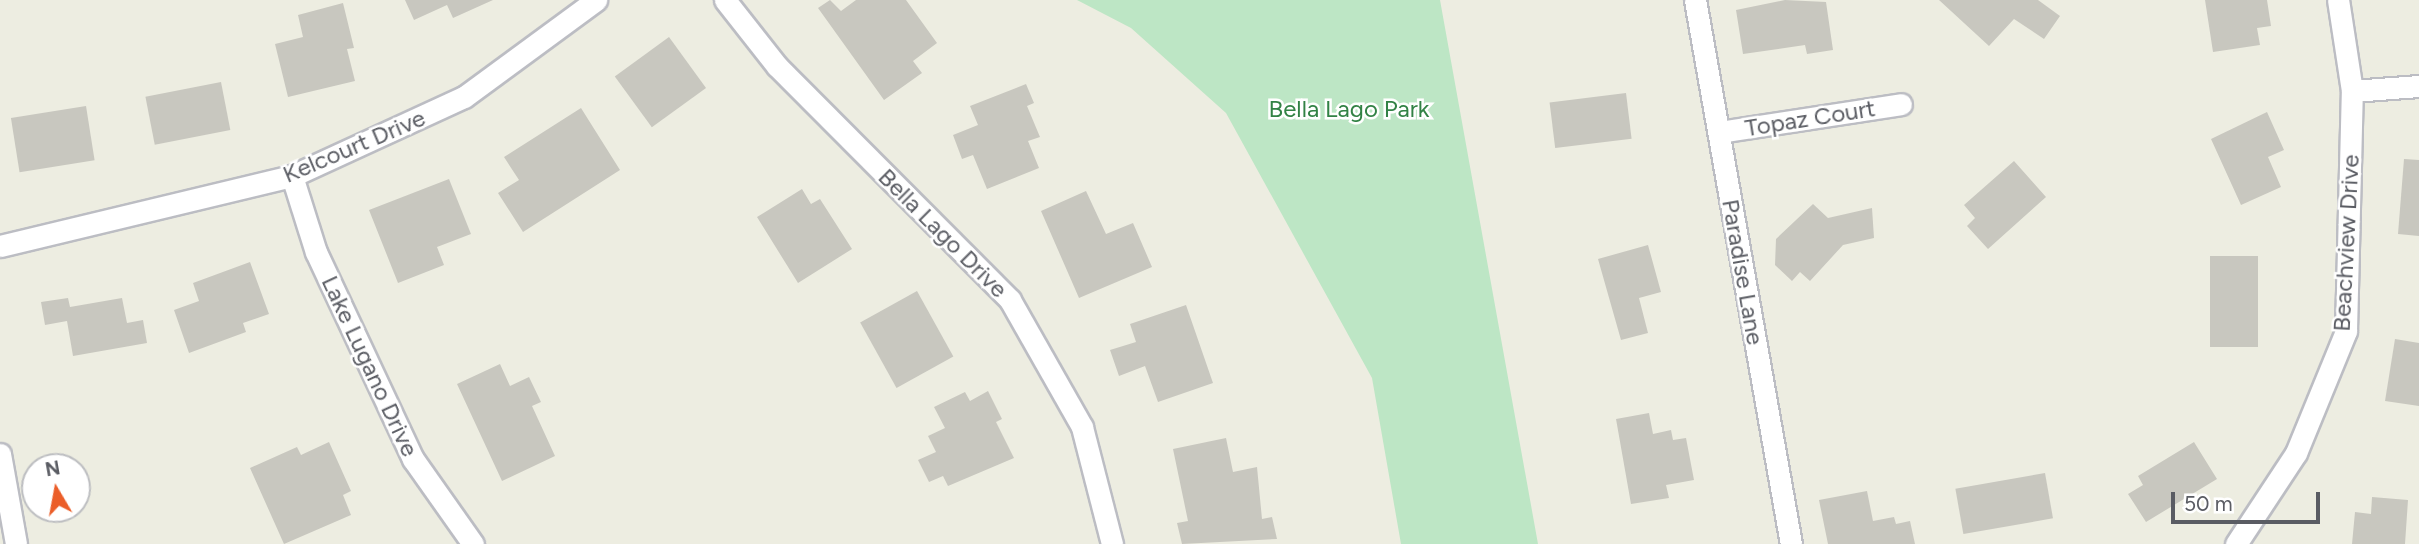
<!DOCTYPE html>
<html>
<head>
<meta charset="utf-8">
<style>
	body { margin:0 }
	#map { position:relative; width:2419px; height:544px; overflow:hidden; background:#edede1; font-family:Figtree,sans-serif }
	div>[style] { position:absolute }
	.green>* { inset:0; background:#bde6c5 }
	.building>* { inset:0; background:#c8c7bf; transform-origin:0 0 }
	.roads { filter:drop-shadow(2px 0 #bcbdc3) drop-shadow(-2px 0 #bcbdc3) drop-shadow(0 2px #bcbdc3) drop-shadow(0 -2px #bcbdc3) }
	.minor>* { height:21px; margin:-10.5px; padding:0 10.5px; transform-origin:10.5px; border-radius:10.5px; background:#fff }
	span { translate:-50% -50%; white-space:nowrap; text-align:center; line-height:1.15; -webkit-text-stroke:5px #fff; paint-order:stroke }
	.park-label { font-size:24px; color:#328245 }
	.street-label { font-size:24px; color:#5a5c63 }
	.north { position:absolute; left:21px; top:453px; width:70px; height:70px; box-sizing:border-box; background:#fff; border:2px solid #bdbec1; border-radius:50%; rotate:350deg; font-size:19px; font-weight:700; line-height:28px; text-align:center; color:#5a5c63 }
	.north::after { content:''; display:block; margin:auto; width:24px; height:32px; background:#eb5e29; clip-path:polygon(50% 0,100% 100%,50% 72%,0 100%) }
	.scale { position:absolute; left:2171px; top:492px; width:149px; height:32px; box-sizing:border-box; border:4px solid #5a5c63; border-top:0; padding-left:9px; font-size:21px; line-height:24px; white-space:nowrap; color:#5a5c63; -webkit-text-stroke:5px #fff; paint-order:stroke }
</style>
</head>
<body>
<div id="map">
	<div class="green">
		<i style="clip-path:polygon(1077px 0,1440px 0,1538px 544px,1401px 544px,1372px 378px,1226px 113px,1131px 28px)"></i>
	</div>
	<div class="building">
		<i style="clip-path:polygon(405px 0,493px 0,453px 18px,447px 5px,414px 20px)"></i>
		<i style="clip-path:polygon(830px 0,841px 11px,856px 0,906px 0,937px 43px,913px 61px,922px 73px,884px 100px,818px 8px)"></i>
		<i style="clip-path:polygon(1785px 0,1826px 2px,1833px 50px,1807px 54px,1805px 45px,1743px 54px,1736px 10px)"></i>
		<i style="clip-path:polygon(1939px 0,2038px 0,2060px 16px,2044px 39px,2014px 19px,1989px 46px)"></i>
		<i style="clip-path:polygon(2205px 0,2267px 0,2271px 26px,2257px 28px,2260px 45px,2213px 52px)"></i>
		<i style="clip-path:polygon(343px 3px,354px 48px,347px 49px,355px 81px,288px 97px,275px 44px,303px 37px,298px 15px)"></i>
		<i style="left:669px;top:37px;width:63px;height:67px;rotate:54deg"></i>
		<i style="left:221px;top:82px;width:49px;height:77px;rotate:79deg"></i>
		<i style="clip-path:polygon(1026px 84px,1034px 103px,1027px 106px,1040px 137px,1028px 141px,1039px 168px,987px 189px,973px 155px,962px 159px,953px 135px,978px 125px,970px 106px)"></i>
		<i style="left:1626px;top:93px;width:46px;height:77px;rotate:83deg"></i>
		<i style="left:86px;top:106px;width:55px;height:76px;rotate:81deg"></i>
		<i style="clip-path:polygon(581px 108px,620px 170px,523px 232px,498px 193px,519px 180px,504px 157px)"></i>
		<i style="clip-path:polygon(2267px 112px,2284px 150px,2268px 157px,2281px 187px,2241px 205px,2211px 139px)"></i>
		<i style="clip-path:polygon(2404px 159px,2419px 160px,2419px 236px,2398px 234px)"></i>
		<i style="clip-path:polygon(2014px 161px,2046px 197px,1988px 249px,1967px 226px,1975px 218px,1964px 205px)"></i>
		<i style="clip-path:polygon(449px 179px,471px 234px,437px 247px,444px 265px,398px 283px,369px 210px)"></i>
		<i style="clip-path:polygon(802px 189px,811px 204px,820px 199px,852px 249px,798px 283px,757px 217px)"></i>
		<i style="clip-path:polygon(1086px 191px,1106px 234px,1133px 223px,1152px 267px,1079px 298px,1041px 211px)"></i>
		<i style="clip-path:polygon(1813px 204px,1828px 218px,1872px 208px,1874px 238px,1843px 245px,1810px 281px,1800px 272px,1792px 281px,1775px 265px,1776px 239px)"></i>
		<i style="clip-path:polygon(1648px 245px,1661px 292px,1639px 298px,1648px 333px,1621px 340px,1598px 259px)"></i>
		<i style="left:2210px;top:256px;width:48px;height:91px"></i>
		<i style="clip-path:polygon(250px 262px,269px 314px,243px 323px,246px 332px,189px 353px,174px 310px,199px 301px,193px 283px)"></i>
		<i style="left:917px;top:291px;width:75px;height:65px;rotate:61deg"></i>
		<i style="clip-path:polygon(68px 298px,70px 307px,122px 298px,127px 323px,143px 320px,147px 343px,73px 356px,67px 321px,45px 325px,41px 302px)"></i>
		<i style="clip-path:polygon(1186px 305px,1213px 383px,1158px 402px,1145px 366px,1119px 376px,1110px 350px,1136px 342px,1130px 324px)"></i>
		<i style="clip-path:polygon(2395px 339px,2419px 343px,2419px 406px,2385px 401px)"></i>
		<i style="clip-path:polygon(500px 364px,510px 386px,529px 377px,541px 402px,532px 406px,555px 456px,502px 481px,457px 384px)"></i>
		<i style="clip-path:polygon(988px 391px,1002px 419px,996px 422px,1014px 458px,948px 486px,943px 476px,929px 482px,918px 460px,936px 452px,928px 436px,945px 428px,934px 407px,965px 392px,970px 401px)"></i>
		<i style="clip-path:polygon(1649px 413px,1653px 434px,1671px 430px,1673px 440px,1686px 438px,1694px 480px,1666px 485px,1669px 498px,1631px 504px,1616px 419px)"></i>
		<i style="clip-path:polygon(1226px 438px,1233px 472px,1257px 467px,1262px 519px,1272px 517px,1277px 539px,1182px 544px,1177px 523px,1188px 521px,1173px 449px)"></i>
		<i style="clip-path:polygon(329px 442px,351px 491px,343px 495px,351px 515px,284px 544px,250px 468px,297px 447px,301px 455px)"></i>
		<i style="clip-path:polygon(2194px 442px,2217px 479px,2146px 522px,2128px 494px,2143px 485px,2138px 476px)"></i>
		<i style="left:2045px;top:473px;width:46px;height:91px;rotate:80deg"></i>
		<i style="clip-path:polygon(1867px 491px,1873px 521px,1894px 517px,1896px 524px,1910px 521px,1915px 544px,1828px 544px,1819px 500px)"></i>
		<i style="clip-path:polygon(2372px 497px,2408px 500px,2405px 544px,2352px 544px,2355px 512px,2371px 514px)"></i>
	</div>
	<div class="roads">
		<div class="minor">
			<i style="left:725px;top:0;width:84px;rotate:51.8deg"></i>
			<i style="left:777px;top:66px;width:330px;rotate:45.1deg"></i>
			<i style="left:1010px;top:300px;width:146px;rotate:60.4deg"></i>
			<i style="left:1082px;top:427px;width:121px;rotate:75.6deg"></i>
			<i style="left:1695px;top:0;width:552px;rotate:79.99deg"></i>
			<i style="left:2352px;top:91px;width:67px;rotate:-4.3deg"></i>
			<i style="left:1719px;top:132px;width:184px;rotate:-8.7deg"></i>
			<i style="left:292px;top:176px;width:80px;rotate:72.5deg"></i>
			<i style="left:316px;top:252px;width:229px;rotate:64.9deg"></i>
			<i style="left:413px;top:459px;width:104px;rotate:54.8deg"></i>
			<i style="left:0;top:246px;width:300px;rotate:-13.5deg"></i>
			<i style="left:292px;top:176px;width:189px;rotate:-24.7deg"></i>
			<i style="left:464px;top:97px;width:164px;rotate:-36.3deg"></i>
			<i style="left:0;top:454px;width:91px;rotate:79.9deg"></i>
			<i style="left:2236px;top:544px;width:109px;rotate:-56.6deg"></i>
			<i style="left:2296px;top:453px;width:132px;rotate:-67.7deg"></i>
			<i style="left:2346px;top:331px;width:240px;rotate:-88.6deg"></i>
			<i style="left:2352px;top:91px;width:92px;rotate:-98.7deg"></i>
		</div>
	</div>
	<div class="park-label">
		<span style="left:1349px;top:109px">Bella Lago Park</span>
	</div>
	<div class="street-label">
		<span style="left:1810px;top:118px;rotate:-9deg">Topaz Court</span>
		<span style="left:354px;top:146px;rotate:-23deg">Kelcourt Drive</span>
		<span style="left:943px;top:233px;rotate:45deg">Bella Lago Drive</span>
		<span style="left:2346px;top:243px;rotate:-87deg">Beachview Drive</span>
		<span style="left:1743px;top:272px;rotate:80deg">Paradise Lane</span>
		<span style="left:370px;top:366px;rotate:65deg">Lake Lugano Drive</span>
	</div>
	<div class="north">N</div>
	<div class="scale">50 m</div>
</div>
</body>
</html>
